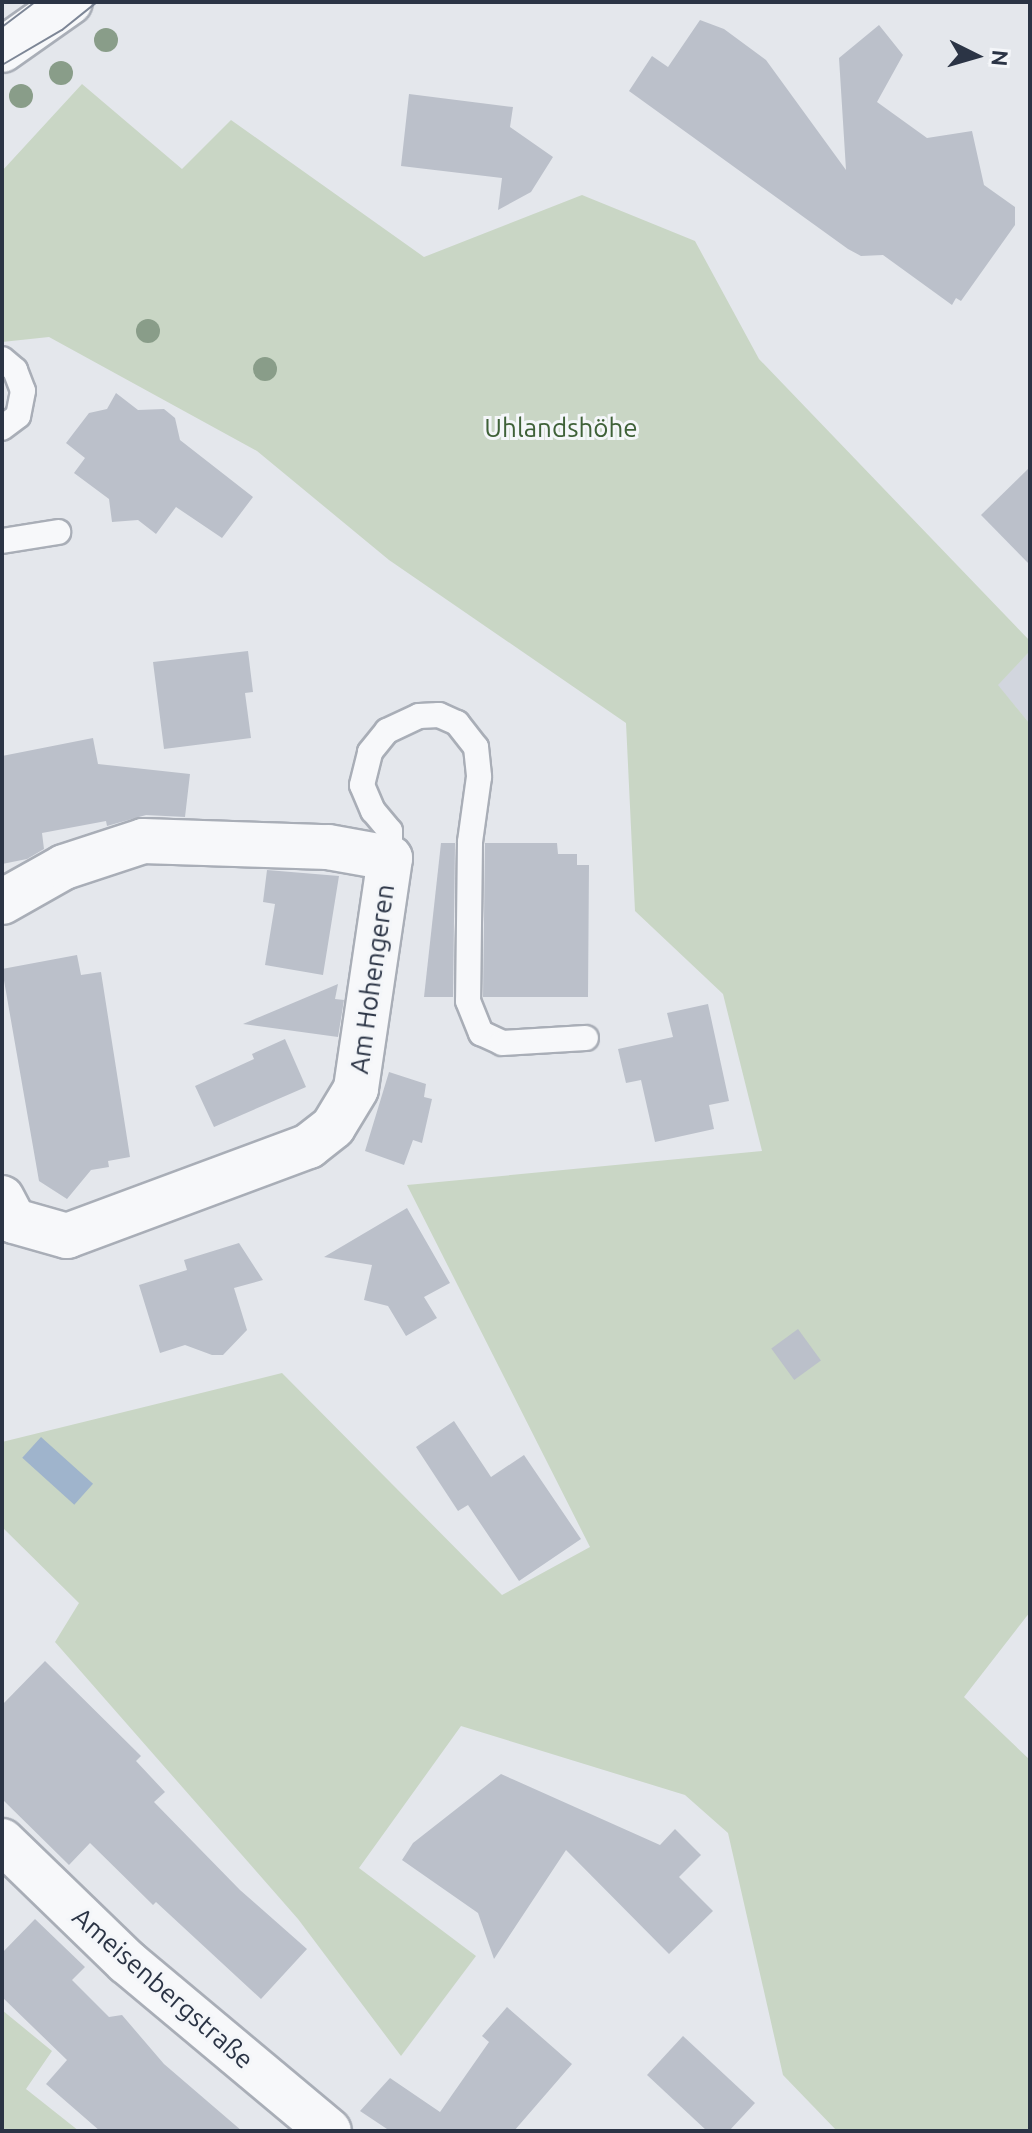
<!DOCTYPE html>
<html>
<head>
<meta charset="utf-8">
<style>
	body { margin:0 }
	#map { position:relative; width:1032px; height:2133px; overflow:hidden; background:#e4e7ec; font-family:Ubuntu,sans-serif }
	div>[style] { position:absolute }
	.built>* { inset:0; background:#d2d6de }
	.green>* { inset:0; background:#c9d6c5 }
	.water>* { inset:0; background:#9fb4cc; transform-origin:0 0 }
	.building>* { inset:0; background:#bbc0ca; transform-origin:0 0 }
	.roads { filter:drop-shadow(2px 0 #a9aeb7) drop-shadow(-2px 0 #a9aeb7) drop-shadow(0 2px #a9aeb7) drop-shadow(0 -2px #a9aeb7) }
	.service>* { height:24px; margin:-12px; padding:0 12px; transform-origin:12px; border-radius:12px; background:#f7f8fa }
	.minor>* { height:44px; margin:-22px; padding:0 22px; transform-origin:22px; border-radius:22px; background:#f7f8fa }
	.tertiary>* { height:44px; margin:-22px; padding:0 22px; transform-origin:22px; border-radius:22px; background:#f7f8fa }
	.tram>* { height:2px; margin:-1px; padding:0 1px; transform-origin:1px; border-radius:1px; background:#7d8696 }
	.trees>* { width:24px; height:24px; margin:-12px; border-radius:50%; background:#899d89 }
	span { translate:-50% -50%; white-space:nowrap; text-align:center; line-height:1.15; -webkit-text-stroke:6px #f4f6f9; paint-order:stroke }
	.park-label { font-size:26px; color:#3f6138 }
	.street-label { font-size:26px; color:#2b3445 }
	.frame { position:absolute; inset:0; border:4px solid #2b3445; pointer-events:none }
	.north { position:absolute; left:936px; top:16px; width:80px; height:80px; -webkit-text-stroke:6px #f4f6f9; paint-order:stroke; rotate:95deg; font-size:22px; font-weight:700; line-height:32px; text-align:center; color:#2b3445 }
	.north::after { content:''; display:block; margin:auto; width:28px; height:36px; background:#2b3445; clip-path:polygon(50% 0,100% 100%,50% 72%,0 100%) }
</style>
</head>
<body>
<div id="map">
	<div class="built">
		<i style="clip-path:polygon(1030px 651px,1030px 724px,997px 685px)"></i>
	</div>
	<div class="green">
		<i style="clip-path:polygon(82px 84px,182px 169px,231px 120px,424px 257px,582px 195px,695px 241px,759px 359px,1030px 641px,1030px 651px,998px 685px,1030px 724px,1030px 1612px,964px 1697px,1030px 1760px,1030px 2131px,837px 2131px,783px 2075px,728px 1833px,685px 1795px,461px 1726px,359px 1868px,476px 1956px,401px 2056px,298px 1919px,55px 1642px,79px 1603px,2px 1527px,2px 1442px,282px 1373px,502px 1595px,590px 1547px,407px 1185px,762px 1151px,723px 994px,635px 911px,626px 723px,389px 560px,257px 451px,49px 337px,2px 342px,2px 171px)"></i>
		<i style="clip-path:polygon(2px 2010px,52px 2051px,26px 2089px,79px 2131px,2px 2131px)"></i>
	</div>
	<div class="water">
		<i style="left:41px;top:1437px;width:70px;height:28px;rotate:42deg"></i>
	</div>
	<div class="building">
		<i style="clip-path:polygon(700px 20px,724px 29px,766px 60px,846px 170px,839px 58px,879px 25px,903px 55px,877px 102px,927px 138px,972px 131px,984px 185px,1015px 207px,1015px 225px,961px 301px,956px 298px,952px 305px,883px 255px,861px 256px,848px 249px,629px 91px,652px 56px,668px 67px)"></i>
		<i style="clip-path:polygon(409px 94px,513px 107px,510px 127px,553px 157px,531px 192px,498px 210px,502px 178px,401px 166px)"></i>
		<i style="clip-path:polygon(116px 393px,138px 410px,164px 409px,175px 418px,180px 440px,253px 497px,222px 538px,176px 507px,156px 534px,138px 520px,112px 522px,109px 499px,74px 473px,85px 458px,66px 443px,89px 413px,107px 409px)"></i>
		<i style="clip-path:polygon(1030px 467px,1030px 565px,981px 515px)"></i>
		<i style="clip-path:polygon(248px 651px,253px 692px,245px 693px,251px 738px,164px 749px,153px 662px)"></i>
		<i style="clip-path:polygon(93px 738px,98px 764px,190px 774px,185px 817px,146px 815px,107px 826px,106px 821px,42px 833px,44px 849px,27px 859px,2px 864px,2px 756px)"></i>
		<i style="clip-path:polygon(441px 843px,455px 843px,453px 997px,424px 997px)"></i>
		<i style="clip-path:polygon(485px 843px,557px 843px,558px 854px,577px 854px,577px 865px,589px 865px,588px 997px,483px 997px)"></i>
		<i style="clip-path:polygon(267px 870px,339px 876px,323px 975px,265px 965px,275px 904px,263px 902px)"></i>
		<i style="clip-path:polygon(77px 955px,81px 975px,101px 972px,130px 1157px,108px 1161px,109px 1167px,91px 1170px,67px 1199px,39px 1181px,2px 969px)"></i>
		<i style="clip-path:polygon(338px 984px,335px 999px,344px 1000px,338px 1037px,243px 1024px)"></i>
		<i style="clip-path:polygon(708px 1004px,729px 1101px,709px 1105px,714px 1129px,655px 1142px,641px 1080px,626px 1083px,618px 1049px,673px 1037px,667px 1013px)"></i>
		<i style="clip-path:polygon(285px 1039px,306px 1087px,214px 1127px,195px 1086px,254px 1059px,252px 1054px)"></i>
		<i style="clip-path:polygon(389px 1072px,426px 1084px,424px 1097px,432px 1099px,422px 1143px,413px 1140px,404px 1165px,365px 1151px)"></i>
		<i style="clip-path:polygon(407px 1208px,450px 1283px,424px 1297px,437px 1318px,406px 1336px,388px 1306px,364px 1300px,372px 1265px,324px 1257px)"></i>
		<i style="clip-path:polygon(239px 1243px,263px 1280px,234px 1288px,247px 1330px,223px 1355px,212px 1355px,185px 1345px,160px 1353px,139px 1285px,187px 1270px,184px 1260px)"></i>
		<i style="left:798px;top:1329px;width:39px;height:33px;rotate:54deg"></i>
		<i style="clip-path:polygon(454px 1421px,491px 1477px,524px 1455px,581px 1539px,519px 1581px,468px 1505px,458px 1511px,416px 1447px)"></i>
		<i style="clip-path:polygon(45px 1661px,141px 1756px,136px 1761px,165px 1792px,154px 1802px,240px 1890px,307px 1949px,261px 1999px,156px 1902px,153px 1905px,90px 1843px,69px 1865px,2px 1799px,2px 1705px)"></i>
		<i style="clip-path:polygon(501px 1774px,660px 1845px,675px 1829px,701px 1855px,679px 1877px,713px 1911px,669px 1954px,566px 1850px,494px 1959px,478px 1913px,402px 1860px,413px 1843px)"></i>
		<i style="clip-path:polygon(35px 1919px,85px 1967px,72px 1980px,109px 2017px,122px 2015px,164px 2064px,242px 2131px,100px 2131px,46px 2084px,67px 2060px,2px 1997px,2px 1953px)"></i>
		<i style="clip-path:polygon(507px 2007px,572px 2064px,514px 2131px,390px 2131px,360px 2111px,390px 2078px,440px 2112px,489px 2042px,482px 2036px)"></i>
		<i style="clip-path:polygon(683px 2036px,755px 2103px,729px 2131px,707px 2131px,647px 2075px)"></i>
	</div>
	<div class="roads">
		<div class="service">
			<i style="left:2px;top:359px;width:17px;rotate:40deg"></i>
			<i style="left:15px;top:370px;width:22px;rotate:69deg"></i>
			<i style="left:23px;top:391px;width:25px;rotate:101deg"></i>
			<i style="left:18px;top:416px;width:20px;rotate:143deg"></i>
			<i style="left:2px;top:541px;width:57px;rotate:-9.1deg"></i>
			<i style="left:390px;top:858px;width:27px;rotate:-90deg"></i>
			<i style="left:390px;top:831px;width:26px;rotate:-130deg"></i>
			<i style="left:373px;top:811px;width:28px;rotate:-113deg"></i>
			<i style="left:362px;top:785px;width:34px;rotate:-76deg"></i>
			<i style="left:370px;top:752px;width:27px;rotate:-51deg"></i>
			<i style="left:387px;top:731px;width:35px;rotate:-25deg"></i>
			<i style="left:419px;top:716px;width:20px;rotate:-3deg"></i>
			<i style="left:439px;top:715px;width:20px;rotate:24deg"></i>
			<i style="left:457px;top:723px;width:31px;rotate:52deg"></i>
			<i style="left:476px;top:747px;width:30px;rotate:84deg"></i>
			<i style="left:479px;top:777px;width:66px;rotate:97.9deg"></i>
			<i style="left:470px;top:842px;width:159px;rotate:90.7deg"></i>
			<i style="left:468px;top:1001px;width:35px;rotate:68deg"></i>
			<i style="left:481px;top:1033px;width:23px;rotate:25deg"></i>
			<i style="left:502px;top:1043px;width:84px;rotate:-3.4deg"></i>
		</div>
		<div class="minor">
			<i style="left:2px;top:902px;width:71px;rotate:-29.4deg"></i>
			<i style="left:64px;top:867px;width:83px;rotate:-18.2deg"></i>
			<i style="left:143px;top:841px;width:185px;rotate:1.9deg"></i>
			<i style="left:328px;top:847px;width:63px;rotate:10.1deg"></i>
			<i style="left:390px;top:858px;width:233px;rotate:98.4deg"></i>
			<i style="left:356px;top:1089px;width:44px;rotate:121.2deg"></i>
			<i style="left:333px;top:1127px;width:31px;rotate:142deg"></i>
			<i style="left:309px;top:1146px;width:258px;rotate:159.6deg"></i>
			<i style="left:67px;top:1236px;width:55px;rotate:-164.2deg"></i>
			<i style="left:14px;top:1221px;width:26px;rotate:-118deg"></i>
			<i style="left:2px;top:1841px;width:174px;rotate:44.1deg"></i>
			<i style="left:127px;top:1962px;width:263px;rotate:39.9deg"></i>
		</div>
		<div class="tertiary">
			<i style="left:2px;top:50px;width:83px;rotate:-35.2deg"></i>
		</div>
	</div>
	<div class="tram">
		<i style="left:2px;top:27px;width:41px;rotate:-37.1deg"></i>
		<i style="left:2px;top:65px;width:69px;rotate:-30.3deg"></i>
		<i style="left:62px;top:30px;width:45px;rotate:-38.7deg"></i>
	</div>
	<div class="trees">
		<i style="left:106px;top:40px"></i>
		<i style="left:61px;top:73px"></i>
		<i style="left:21px;top:96px"></i>
		<i style="left:148px;top:331px"></i>
		<i style="left:265px;top:369px"></i>
	</div>
	<div class="park-label">
		<span style="left:561px;top:428px">Uhlandshöhe</span>
	</div>
	<div class="street-label">
		<span style="left:372px;top:979px;rotate:-82deg">Am Hohengeren</span>
		<span style="left:163px;top:1988px;rotate:41deg">Ameisenbergstraße</span>
	</div>
	<div class="frame"></div>
	<div class="north">N</div>
</div>
</body>
</html>
